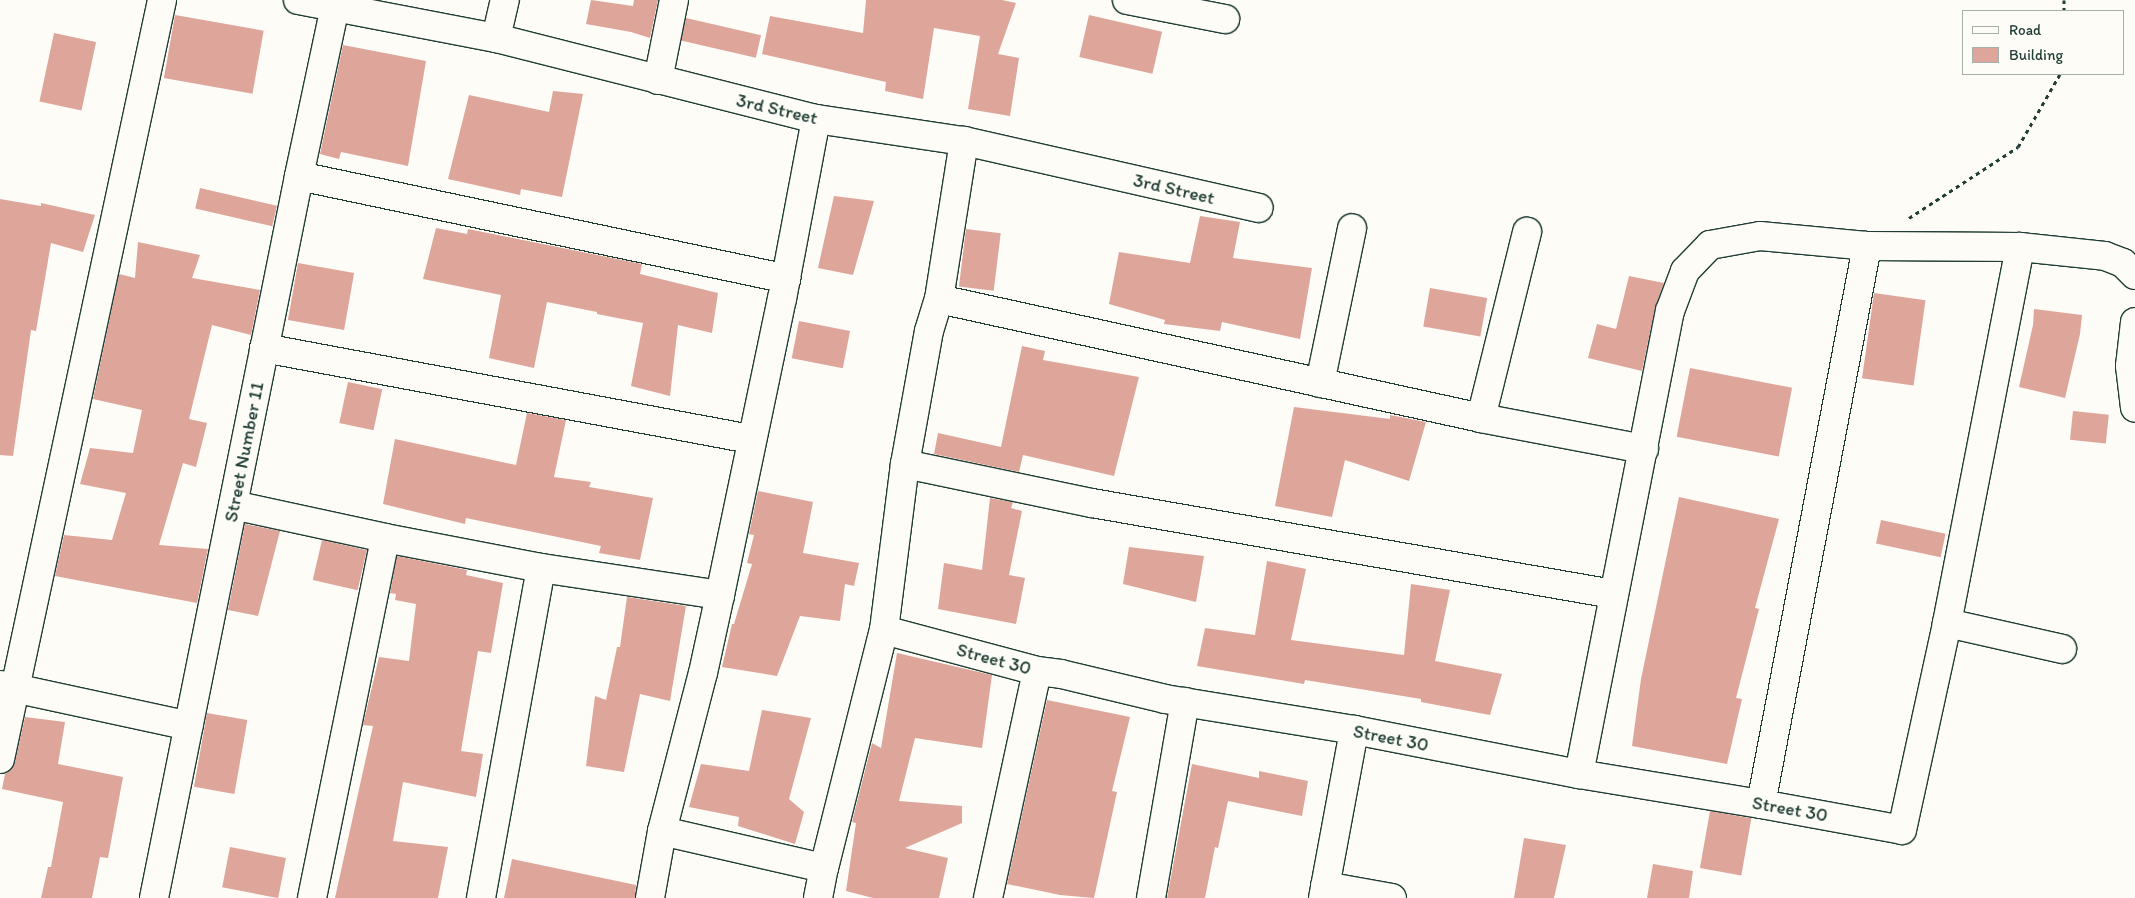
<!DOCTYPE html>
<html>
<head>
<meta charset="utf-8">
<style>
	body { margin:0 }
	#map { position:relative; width:2135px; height:898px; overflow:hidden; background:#fdfcf7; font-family:Itim,sans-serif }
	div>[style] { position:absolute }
	.building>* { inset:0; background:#dea59b; transform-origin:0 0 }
	.path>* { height:3px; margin-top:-1.5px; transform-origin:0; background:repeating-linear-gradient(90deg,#1f3d34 0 4px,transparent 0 8px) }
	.roads { filter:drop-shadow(1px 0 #1f3d34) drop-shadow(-1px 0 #1f3d34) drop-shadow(0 1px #1f3d34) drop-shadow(0 -1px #1f3d34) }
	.minor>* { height:28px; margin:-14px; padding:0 14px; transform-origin:14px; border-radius:14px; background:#fdfcf7 }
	span { translate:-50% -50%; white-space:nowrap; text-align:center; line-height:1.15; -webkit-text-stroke:5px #fdfcf7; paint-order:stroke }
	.street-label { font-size:19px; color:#1f3d34 }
	.legend { position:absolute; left:1962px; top:10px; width:162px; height:65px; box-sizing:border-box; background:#fdfcf7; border:1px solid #a4b0a9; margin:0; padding:6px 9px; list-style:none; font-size:15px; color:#1f3d34 }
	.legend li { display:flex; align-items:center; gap:10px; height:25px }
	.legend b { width:25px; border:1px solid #a4b0a9 }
</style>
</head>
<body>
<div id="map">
	<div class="building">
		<i style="clip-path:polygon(591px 0,633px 6px,634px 0,658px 0,650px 38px,631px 32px,586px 24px)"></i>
		<i style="clip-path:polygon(866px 0,1002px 0,1016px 3px,998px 54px,1019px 58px,1010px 116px,968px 109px,980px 36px,934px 28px,923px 99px,885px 91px,886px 82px,762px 54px,770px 16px,863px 33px)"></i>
		<i style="left:175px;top:15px;width:90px;height:64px;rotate:10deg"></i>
		<i style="left:1089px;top:15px;width:75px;height:43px;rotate:13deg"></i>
		<i style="left:686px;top:18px;width:77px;height:23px;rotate:13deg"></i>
		<i style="left:54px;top:33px;width:43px;height:70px;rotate:12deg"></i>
		<i style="clip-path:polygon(343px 45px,426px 61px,408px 166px,341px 152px,339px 159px,320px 154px)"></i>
		<i style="clip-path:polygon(553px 91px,583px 94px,562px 197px,521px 189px,520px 195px,448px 179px,469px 95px,549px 112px)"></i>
		<i style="left:200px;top:188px;width:79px;height:21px;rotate:13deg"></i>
		<i style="clip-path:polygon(834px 196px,874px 201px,853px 275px,818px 268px)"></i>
		<i style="clip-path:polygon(0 199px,41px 206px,41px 203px,95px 215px,83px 252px,51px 243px,36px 331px,31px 330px,13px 456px,0 455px)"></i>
		<i style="clip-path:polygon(1200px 216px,1240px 222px,1233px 258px,1312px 268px,1300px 339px,1222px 322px,1220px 331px,1164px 324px,1165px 320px,1109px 304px,1119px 252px,1190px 263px)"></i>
		<i style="clip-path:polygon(436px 228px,467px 234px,468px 229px,642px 264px,640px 274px,718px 293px,712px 333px,678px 325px,670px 396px,631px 386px,643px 323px,597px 314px,597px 312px,547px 302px,534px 368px,489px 358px,501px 295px,423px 279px)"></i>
		<i style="left:966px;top:229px;width:35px;height:58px;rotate:7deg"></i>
		<i style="clip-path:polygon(138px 242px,200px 255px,192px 278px,260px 290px,251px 335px,212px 325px,189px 419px,207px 423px,196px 467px,183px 463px,159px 545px,208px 549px,197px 603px,55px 576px,64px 535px,112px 540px,126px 493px,80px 484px,90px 448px,133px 453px,142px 410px,93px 399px,119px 274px,135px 278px)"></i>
		<i style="left:298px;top:263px;width:57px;height:58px;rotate:10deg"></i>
		<i style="clip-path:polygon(1629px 276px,1664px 283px,1655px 308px,1642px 371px,1588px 358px,1597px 324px,1616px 329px)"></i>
		<i style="left:1430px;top:288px;width:58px;height:39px;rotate:10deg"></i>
		<i style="left:1874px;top:293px;width:52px;height:86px;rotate:8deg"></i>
		<i style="clip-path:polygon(2034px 309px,2082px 315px,2080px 334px,2065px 398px,2019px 387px,2033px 325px)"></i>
		<i style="left:799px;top:321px;width:52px;height:38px;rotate:11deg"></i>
		<i style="clip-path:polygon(1022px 346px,1045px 351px,1043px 360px,1139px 377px,1114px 476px,1023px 455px,1019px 472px,934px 454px,938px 433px,1001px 447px)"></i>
		<i style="left:1690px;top:368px;width:104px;height:70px;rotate:11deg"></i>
		<i style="left:348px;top:382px;width:35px;height:42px;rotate:12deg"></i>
		<i style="clip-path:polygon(1294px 407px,1390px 419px,1390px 415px,1426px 422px,1409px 481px,1345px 460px,1332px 517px,1275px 506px)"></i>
		<i style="left:2073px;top:411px;width:36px;height:29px;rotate:6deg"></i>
		<i style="clip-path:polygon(527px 413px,566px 420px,554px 477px,591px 482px,589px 487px,653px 498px,640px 560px,599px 553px,601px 546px,466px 518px,465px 524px,383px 504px,395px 439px,516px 465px)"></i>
		<i style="clip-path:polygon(758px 491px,813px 502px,803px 553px,859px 563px,854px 586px,845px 584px,840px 621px,800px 616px,777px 676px,722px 667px,732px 624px,734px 624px,752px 564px,747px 563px,754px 535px,749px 534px)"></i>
		<i style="clip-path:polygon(1679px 497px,1779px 519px,1755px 608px,1759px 609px,1736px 698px,1742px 699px,1727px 764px,1632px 746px,1641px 679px)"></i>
		<i style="clip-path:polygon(990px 498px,1013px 502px,1011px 508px,1022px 511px,1009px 575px,1025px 578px,1016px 624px,938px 609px,944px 563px,982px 570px)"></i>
		<i style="left:1881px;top:520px;width:66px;height:24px;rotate:12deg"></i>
		<i style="clip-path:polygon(245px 524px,280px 531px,258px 616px,228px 610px)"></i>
		<i style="left:322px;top:540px;width:46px;height:41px;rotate:13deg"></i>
		<i style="clip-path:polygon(1129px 547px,1204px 556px,1196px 602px,1123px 584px)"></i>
		<i style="clip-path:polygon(397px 556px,467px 570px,466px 575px,503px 583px,491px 653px,478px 651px,461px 751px,483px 754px,476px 797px,403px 782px,393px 841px,448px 847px,438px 898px,335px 898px,373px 726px,363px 725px,379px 657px,409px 661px,416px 604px,395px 600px,396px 594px,390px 593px)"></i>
		<i style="clip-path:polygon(1267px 561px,1306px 569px,1291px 640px,1404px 655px,1411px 584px,1450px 590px,1435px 661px,1502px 674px,1490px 715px,1421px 702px,1421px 699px,1305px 680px,1304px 684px,1197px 666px,1205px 628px,1255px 635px)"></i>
		<i style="clip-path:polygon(627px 597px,686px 606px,670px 701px,640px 694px,624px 772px,586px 766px,595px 696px,606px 700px,617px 647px,620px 647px)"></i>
		<i style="clip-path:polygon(897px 653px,992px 675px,982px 748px,915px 738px,899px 801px,962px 806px,962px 823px,905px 848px,948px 858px,939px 898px,873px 898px,846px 891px,856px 823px,852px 822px,872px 743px,881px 748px)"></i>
		<i style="clip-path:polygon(1047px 700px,1130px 717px,1112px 791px,1117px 792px,1094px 898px,1060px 895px,1007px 884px)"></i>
		<i style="clip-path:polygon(762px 710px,811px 718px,789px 799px,804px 812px,795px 844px,738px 826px,739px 817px,689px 807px,701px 764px,749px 771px)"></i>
		<i style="left:207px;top:713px;width:41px;height:75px;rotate:10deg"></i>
		<i style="clip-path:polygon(25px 717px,65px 722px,58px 764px,123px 777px,108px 858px,100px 857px,92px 898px,41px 898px,48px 867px,51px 867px,63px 802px,2px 789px,5px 774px,12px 769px,15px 762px)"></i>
		<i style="clip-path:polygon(1192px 764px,1259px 778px,1259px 771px,1308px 781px,1302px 816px,1228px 801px,1218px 848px,1215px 847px,1205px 898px,1167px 898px)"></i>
		<i style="left:1710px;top:811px;width:42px;height:58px;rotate:10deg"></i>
		<i style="clip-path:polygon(1524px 838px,1566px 845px,1554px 898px,1514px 898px)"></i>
		<i style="left:230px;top:847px;width:57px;height:41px;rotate:11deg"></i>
		<i style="clip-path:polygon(512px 859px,636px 885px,635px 898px,504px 898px)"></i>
		<i style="clip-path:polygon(1653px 864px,1693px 871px,1689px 898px,1647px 898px)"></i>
	</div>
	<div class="path">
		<i style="left:2064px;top:0;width:11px;rotate:90deg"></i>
		<i style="left:1909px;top:218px;width:130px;rotate:-33.1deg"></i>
		<i style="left:2018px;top:147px;width:84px;rotate:-60.1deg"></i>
	</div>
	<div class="roads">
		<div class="minor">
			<i style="left:298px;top:0;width:202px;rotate:10.9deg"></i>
			<i style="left:496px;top:38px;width:330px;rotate:14.2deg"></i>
			<i style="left:816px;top:119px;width:150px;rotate:8.5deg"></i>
			<i style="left:964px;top:141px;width:302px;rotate:12.8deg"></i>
			<i style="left:1127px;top:0;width:100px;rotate:11deg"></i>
			<i style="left:496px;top:38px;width:39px;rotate:-77deg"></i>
			<i style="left:658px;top:80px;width:82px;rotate:-78.7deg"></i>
			<i style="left:299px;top:176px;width:498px;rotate:11.9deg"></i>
			<i style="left:939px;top:299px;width:160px;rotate:-81deg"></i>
			<i style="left:2135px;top:322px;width:44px;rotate:96.5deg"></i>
			<i style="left:2130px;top:366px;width:42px;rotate:83.2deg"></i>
			<i style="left:264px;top:348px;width:496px;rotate:10.6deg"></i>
			<i style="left:1320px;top:383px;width:158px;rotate:-78.3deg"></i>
			<i style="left:1481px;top:418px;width:192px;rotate:-76.1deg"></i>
			<i style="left:905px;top:464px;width:191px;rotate:11.8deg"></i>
			<i style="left:1092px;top:503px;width:529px;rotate:9.91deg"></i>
			<i style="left:233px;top:505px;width:156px;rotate:12.2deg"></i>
			<i style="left:385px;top:538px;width:159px;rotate:10.9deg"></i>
			<i style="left:541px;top:568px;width:181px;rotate:8.6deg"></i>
			<i style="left:1947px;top:623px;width:118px;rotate:12.7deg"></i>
			<i style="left:884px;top:630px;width:158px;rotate:15deg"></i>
			<i style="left:1037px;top:671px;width:24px;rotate:7deg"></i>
			<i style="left:1061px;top:674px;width:107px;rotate:13.5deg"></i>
			<i style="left:1165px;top:699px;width:192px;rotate:9.3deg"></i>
			<i style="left:1354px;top:730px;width:229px;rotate:11.1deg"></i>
			<i style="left:1579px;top:774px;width:184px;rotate:9.4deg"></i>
			<i style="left:1761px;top:804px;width:143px;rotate:10.4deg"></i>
			<i style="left:1902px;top:830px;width:212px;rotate:-77.7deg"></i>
			<i style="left:1947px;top:623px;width:383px;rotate:-79deg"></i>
			<i style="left:0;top:685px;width:193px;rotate:12.2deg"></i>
			<i style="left:0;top:759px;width:776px;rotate:-77.95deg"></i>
			<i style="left:1579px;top:774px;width:472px;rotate:-78.9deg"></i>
			<i style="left:1670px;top:311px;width:43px;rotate:-69.4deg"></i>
			<i style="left:1685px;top:271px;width:36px;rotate:-46deg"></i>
			<i style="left:1710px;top:245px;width:51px;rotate:-10.2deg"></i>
			<i style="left:1760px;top:236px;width:107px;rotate:5.3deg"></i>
			<i style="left:1867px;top:246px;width:153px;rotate:0.4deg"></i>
			<i style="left:2020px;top:247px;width:85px;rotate:6deg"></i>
			<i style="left:2105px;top:256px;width:19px;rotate:21deg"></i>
			<i style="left:2123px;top:263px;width:17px;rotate:45deg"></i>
			<i style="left:1761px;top:804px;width:568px;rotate:-79.24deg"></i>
			<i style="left:662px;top:831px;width:166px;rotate:12.9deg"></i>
			<i style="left:824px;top:868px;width:245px;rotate:-75.9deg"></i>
			<i style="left:884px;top:630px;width:167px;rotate:-82.8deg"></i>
			<i style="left:905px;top:464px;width:135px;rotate:-79.8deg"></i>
			<i style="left:929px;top:331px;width:34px;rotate:-73deg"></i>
			<i style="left:939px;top:299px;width:555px;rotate:12.38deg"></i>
			<i style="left:1481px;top:418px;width:166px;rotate:10.8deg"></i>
			<i style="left:1325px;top:886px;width:68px;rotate:10.2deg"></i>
			<i style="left:154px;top:898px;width:736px;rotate:-78.64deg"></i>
			<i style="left:299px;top:176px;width:173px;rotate:-78deg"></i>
			<i style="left:312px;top:898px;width:367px;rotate:-78.5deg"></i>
			<i style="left:481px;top:898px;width:335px;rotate:-79.7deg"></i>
			<i style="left:650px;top:898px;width:68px;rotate:-79.8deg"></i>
			<i style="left:662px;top:831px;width:163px;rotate:-75.5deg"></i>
			<i style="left:703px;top:673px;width:80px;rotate:-77.7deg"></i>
			<i style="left:720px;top:595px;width:302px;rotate:-78.2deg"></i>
			<i style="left:782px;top:299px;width:183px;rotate:-79.3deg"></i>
			<i style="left:818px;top:898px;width:31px;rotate:-79deg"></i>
			<i style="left:988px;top:898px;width:232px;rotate:-77.8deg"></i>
			<i style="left:1151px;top:898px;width:199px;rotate:-80.2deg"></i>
			<i style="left:1323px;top:898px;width:171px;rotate:-79.5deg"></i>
		</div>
	</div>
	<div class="street-label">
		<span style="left:777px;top:109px;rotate:13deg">3rd Street</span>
		<span style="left:1174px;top:189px;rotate:13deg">3rd Street</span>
		<span style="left:244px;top:452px;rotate:-79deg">Street Number 11</span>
		<span style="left:994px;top:659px;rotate:15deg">Street 30</span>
		<span style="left:1391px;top:738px;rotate:11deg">Street 30</span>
		<span style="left:1790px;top:809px;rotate:10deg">Street 30</span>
	</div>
	<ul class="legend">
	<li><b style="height:6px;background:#fdfcf7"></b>Road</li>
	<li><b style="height:14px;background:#dea59b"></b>Building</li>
	</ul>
</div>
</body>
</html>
